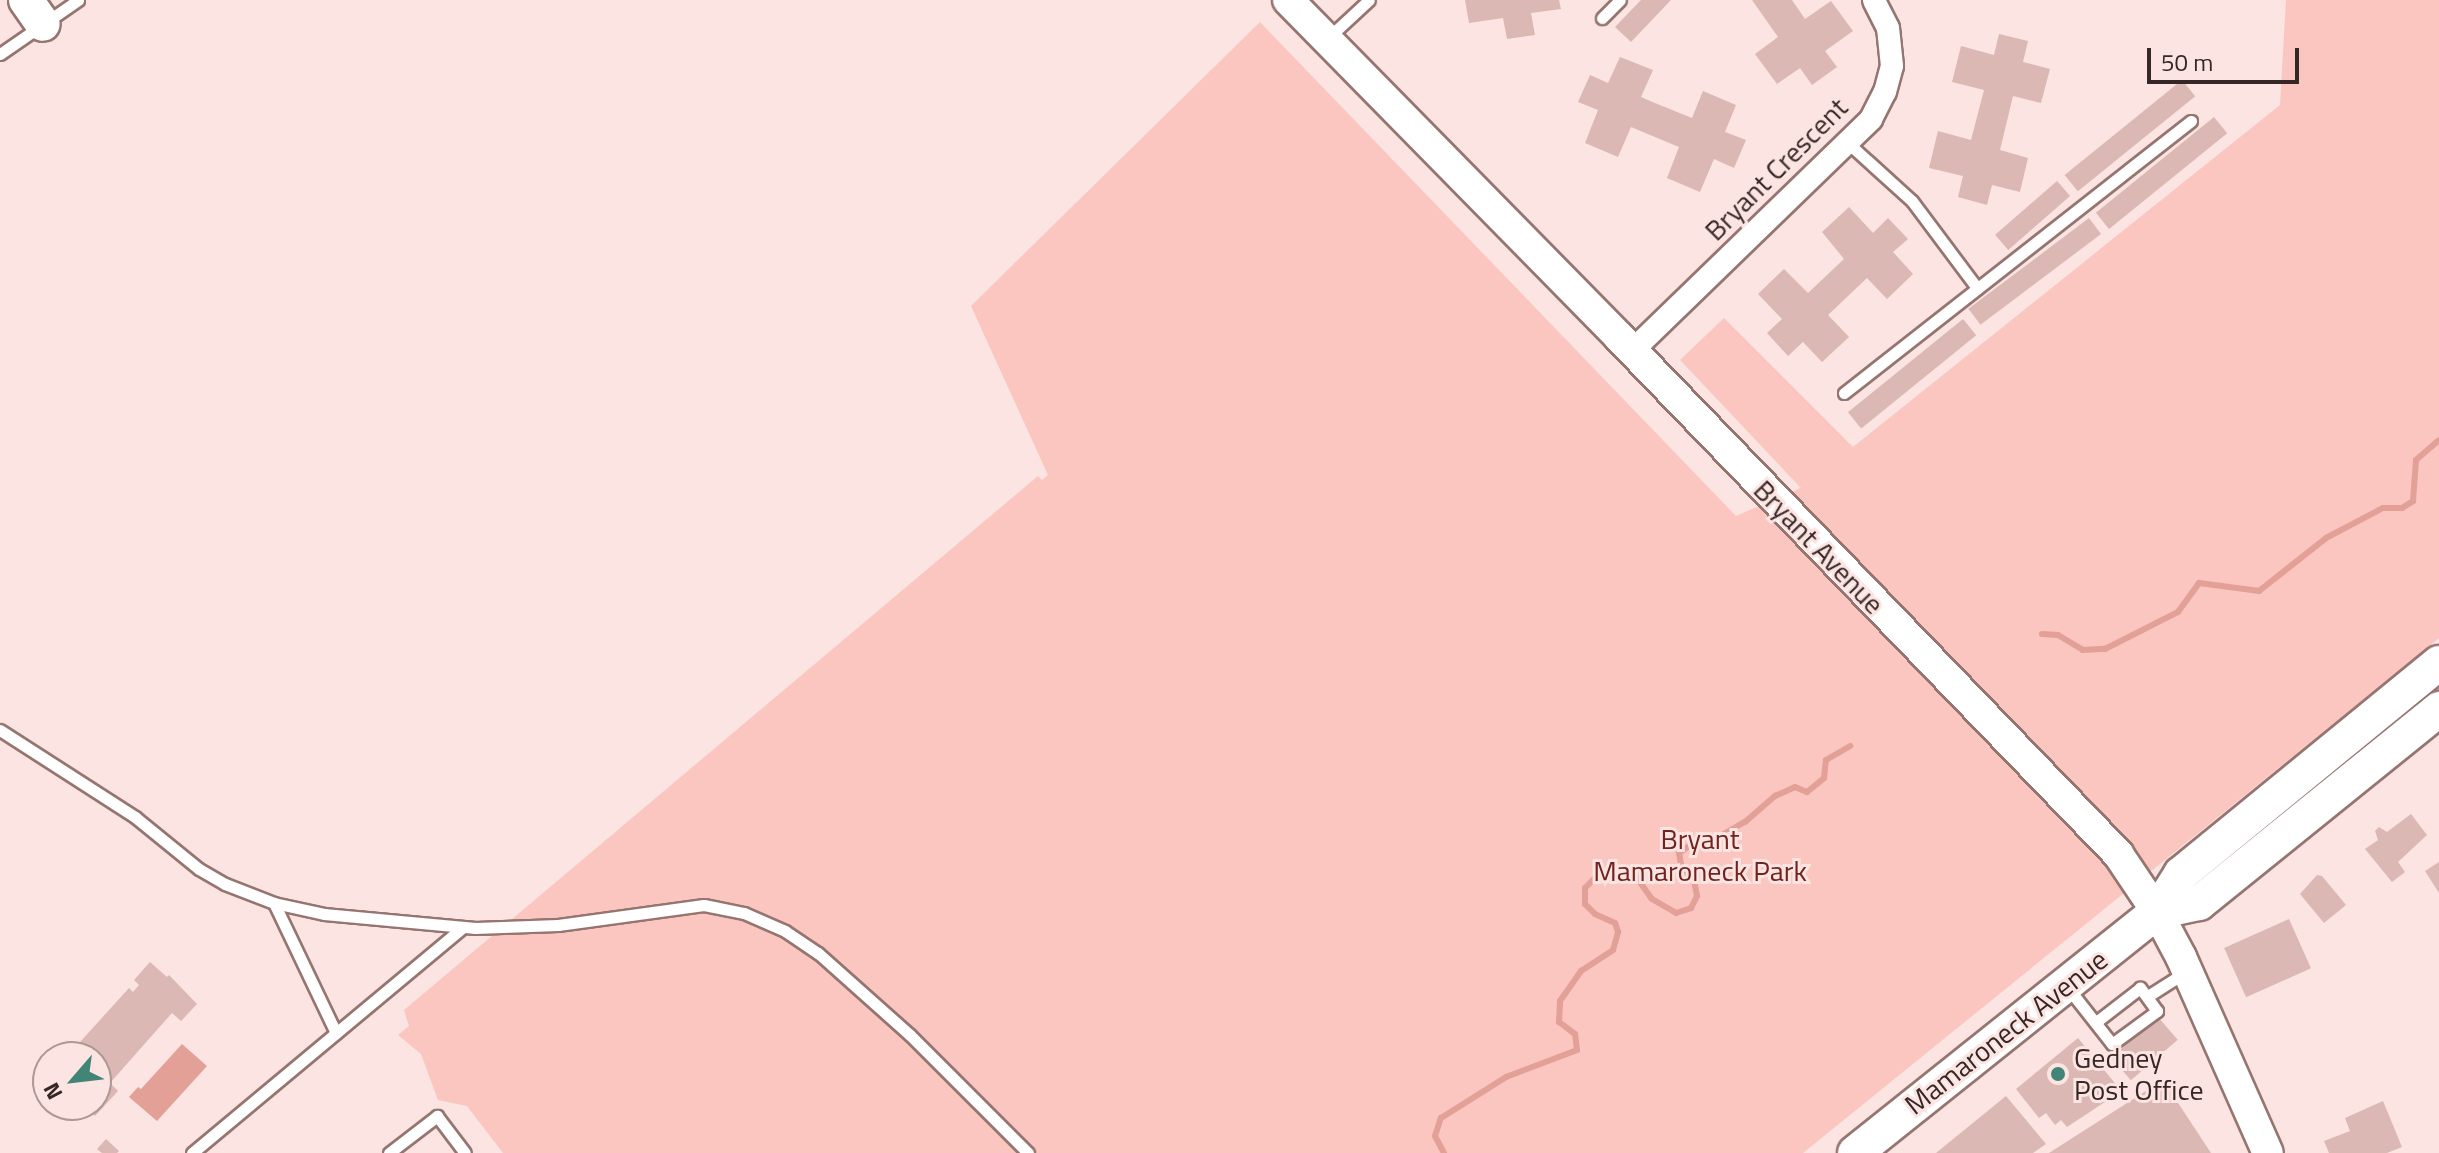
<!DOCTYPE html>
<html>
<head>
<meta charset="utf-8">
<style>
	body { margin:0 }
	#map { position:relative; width:2439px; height:1153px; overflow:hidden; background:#fbe4e1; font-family:"Titillium Web",sans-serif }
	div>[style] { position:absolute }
	.green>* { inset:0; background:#fac6bf }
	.water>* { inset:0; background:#e2a097 }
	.stream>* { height:6px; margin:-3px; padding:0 3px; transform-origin:3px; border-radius:3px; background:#e2a097 }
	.building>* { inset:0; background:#dbb8b3; transform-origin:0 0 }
	.roads { filter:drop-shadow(2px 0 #967571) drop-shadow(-2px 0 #967571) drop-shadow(0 2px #967571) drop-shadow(0 -2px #967571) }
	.lane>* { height:11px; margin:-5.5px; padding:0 5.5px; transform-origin:5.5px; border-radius:5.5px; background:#fff }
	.street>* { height:22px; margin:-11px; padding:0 11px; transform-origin:11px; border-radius:11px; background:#fff }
	.secondary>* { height:30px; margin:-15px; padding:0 15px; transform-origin:15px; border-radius:15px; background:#fff }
	.primary>* { height:34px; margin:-17px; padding:0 17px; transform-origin:17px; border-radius:17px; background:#fff }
	.dots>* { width:22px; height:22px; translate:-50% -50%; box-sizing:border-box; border:4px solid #fbe4e1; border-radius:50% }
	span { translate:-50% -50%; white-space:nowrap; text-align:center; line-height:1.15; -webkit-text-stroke:6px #fbe4e1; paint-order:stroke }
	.street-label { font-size:28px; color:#352725 }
	.park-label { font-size:28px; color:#71231e }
	.poi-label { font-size:28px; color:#352725 }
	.left { translate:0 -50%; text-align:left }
	.north { position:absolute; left:32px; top:1041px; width:80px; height:80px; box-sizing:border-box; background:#fbe4e1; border:2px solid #ac9896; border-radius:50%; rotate:242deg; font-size:22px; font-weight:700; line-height:32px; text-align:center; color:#352725 }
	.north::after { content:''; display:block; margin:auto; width:28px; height:36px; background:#428476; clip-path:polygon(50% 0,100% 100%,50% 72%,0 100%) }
	.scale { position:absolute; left:2147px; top:48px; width:152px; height:36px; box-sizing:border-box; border:4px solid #352725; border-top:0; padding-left:10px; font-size:24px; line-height:28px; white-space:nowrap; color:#352725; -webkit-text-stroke:6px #fbe4e1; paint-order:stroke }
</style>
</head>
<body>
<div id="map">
	<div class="green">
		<i style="clip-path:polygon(2286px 0,2439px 0,2439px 638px,1803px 1153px,503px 1153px,467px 1106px,438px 1100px,421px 1054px,398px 1035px,409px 1026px,404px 1010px,1038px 476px,1042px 480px,1048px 475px,971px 306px,1260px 22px,1736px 516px,1801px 488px,1680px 360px,1724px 318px,1853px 447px,2280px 105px)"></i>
	</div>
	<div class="water">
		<i style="clip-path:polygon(182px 1044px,207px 1066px,157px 1121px,129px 1097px,138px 1087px,141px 1089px)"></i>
	</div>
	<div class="stream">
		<i style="left:2042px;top:634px;width:16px;rotate:4deg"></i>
		<i style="left:2058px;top:635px;width:29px;rotate:31deg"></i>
		<i style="left:2083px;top:650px;width:22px;rotate:-3deg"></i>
		<i style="left:2105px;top:649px;width:82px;rotate:-26.9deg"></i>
		<i style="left:2178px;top:612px;width:36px;rotate:-54deg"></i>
		<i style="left:2199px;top:583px;width:61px;rotate:7.6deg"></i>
		<i style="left:2259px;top:591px;width:85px;rotate:-38.3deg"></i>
		<i style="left:2326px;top:538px;width:64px;rotate:-27.8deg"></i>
		<i style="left:2383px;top:508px;width:19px"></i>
		<i style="left:2402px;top:508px;width:13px;rotate:-32deg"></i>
		<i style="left:2413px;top:501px;width:41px;rotate:-85.8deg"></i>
		<i style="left:2416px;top:460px;width:30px;rotate:-41deg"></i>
		<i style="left:1444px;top:1153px;width:19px;rotate:-118deg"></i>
		<i style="left:1435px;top:1136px;width:19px;rotate:-72deg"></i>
		<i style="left:1441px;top:1118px;width:77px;rotate:-32.2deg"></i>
		<i style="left:1506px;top:1077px;width:76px;rotate:-20.8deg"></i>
		<i style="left:1577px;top:1050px;width:16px;rotate:-97deg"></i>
		<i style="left:1575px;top:1034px;width:20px;rotate:-143deg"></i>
		<i style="left:1559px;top:1022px;width:21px;rotate:-87deg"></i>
		<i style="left:1560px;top:1001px;width:37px;rotate:-55deg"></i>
		<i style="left:1581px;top:971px;width:38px;rotate:-33deg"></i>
		<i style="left:1613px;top:950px;width:19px;rotate:-74deg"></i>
		<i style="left:1618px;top:932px;width:9px;rotate:-108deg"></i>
		<i style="left:1615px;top:923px;width:22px;rotate:-156deg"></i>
		<i style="left:1595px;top:914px;width:14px;rotate:-135deg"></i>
		<i style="left:1585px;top:904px;width:16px;rotate:-90deg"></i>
		<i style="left:1585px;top:888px;width:23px;rotate:-45deg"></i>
		<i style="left:1601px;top:872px;width:22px;rotate:-8deg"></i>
		<i style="left:1623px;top:869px;width:13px;rotate:27deg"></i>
		<i style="left:1635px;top:875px;width:29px;rotate:55deg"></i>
		<i style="left:1652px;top:899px;width:28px;rotate:30deg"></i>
		<i style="left:1676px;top:913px;width:16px;rotate:-18deg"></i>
		<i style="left:1691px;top:908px;width:13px;rotate:-63deg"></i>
		<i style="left:1697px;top:896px;width:15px;rotate:-101deg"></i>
		<i style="left:1694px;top:881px;width:21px;rotate:-129deg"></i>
		<i style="left:1681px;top:865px;width:12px;rotate:-99deg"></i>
		<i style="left:1679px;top:853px;width:24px;rotate:-35deg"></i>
		<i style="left:1699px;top:839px;width:16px"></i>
		<i style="left:1715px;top:839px;width:34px;rotate:-30deg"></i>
		<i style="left:1745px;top:822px;width:40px;rotate:-41deg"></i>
		<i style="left:1775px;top:796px;width:22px;rotate:-24deg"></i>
		<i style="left:1795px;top:787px;width:13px;rotate:23deg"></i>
		<i style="left:1807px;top:792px;width:22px;rotate:-39deg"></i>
		<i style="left:1824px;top:778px;width:18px;rotate:-84deg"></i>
		<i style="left:1826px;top:760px;width:28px;rotate:-30deg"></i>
	</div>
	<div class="building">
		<i style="clip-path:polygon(1465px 0,1559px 0,1561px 9px,1531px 13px,1535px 35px,1507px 39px,1503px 18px,1469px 23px)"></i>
		<i style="clip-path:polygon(1641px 0,1671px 0,1631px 42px,1615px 27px)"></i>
		<i style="clip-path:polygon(1752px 0,1792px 0,1805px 19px,1831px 1px,1853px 31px,1825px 51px,1837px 67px,1812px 85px,1800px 68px,1777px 84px,1755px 54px,1778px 37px)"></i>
		<i style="clip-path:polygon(1999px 34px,2028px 41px,2023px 62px,2050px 69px,2041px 103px,2013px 96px,2000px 150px,2028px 158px,2020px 192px,1992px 185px,1987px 205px,1958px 197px,1963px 176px,1929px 168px,1938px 131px,1971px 140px,1984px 90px,1952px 82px,1961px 46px,1994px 55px)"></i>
		<i style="clip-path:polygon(1620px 57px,1653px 70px,1641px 97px,1650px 101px,1692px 118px,1703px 91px,1736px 105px,1725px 132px,1746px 140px,1734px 168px,1714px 159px,1700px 192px,1667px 178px,1679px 147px,1631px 127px,1618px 157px,1585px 143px,1598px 110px,1578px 102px,1590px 75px,1608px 83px)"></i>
		<i style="left:2182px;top:80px;width:21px;height:151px;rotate:51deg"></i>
		<i style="left:2214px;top:117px;width:21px;height:152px;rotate:51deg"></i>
		<i style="left:2057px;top:181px;width:20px;height:82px;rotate:49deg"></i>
		<i style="clip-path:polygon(1849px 207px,1873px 233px,1888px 218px,1908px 239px,1893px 252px,1913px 274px,1887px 299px,1867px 278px,1828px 315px,1849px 337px,1822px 362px,1803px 342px,1788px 356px,1767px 333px,1782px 319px,1758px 294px,1784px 269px,1808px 293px,1844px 259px,1822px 232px)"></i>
		<i style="left:2089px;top:218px;width:20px;height:151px;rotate:53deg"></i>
		<i style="left:1963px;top:319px;width:21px;height:148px;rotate:51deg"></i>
		<i style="clip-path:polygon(2411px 814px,2427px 835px,2398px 862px,2405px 872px,2392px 882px,2365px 849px,2378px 840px,2375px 831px,2379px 827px,2387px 832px)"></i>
		<i style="clip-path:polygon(2439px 862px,2439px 893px,2425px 871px)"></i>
		<i style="clip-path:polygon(2317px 875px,2322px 876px,2346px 905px,2324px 923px,2300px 894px)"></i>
		<i style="left:2289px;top:919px;width:54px;height:71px;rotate:66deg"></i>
		<i style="clip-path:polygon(150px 962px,167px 977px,169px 975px,197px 1004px,181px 1021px,172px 1013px,110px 1083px,118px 1091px,95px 1116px,83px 1105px,96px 1105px,96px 1057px,72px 1057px,71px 1052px,129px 988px,133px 992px,139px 985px,134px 980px)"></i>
		<i style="left:2158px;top:1017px;width:30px;height:62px;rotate:49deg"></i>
		<i style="clip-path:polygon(2078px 1038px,2118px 1087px,2103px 1099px,2105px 1102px,2067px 1127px,2061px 1120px,2055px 1125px,2046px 1113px,2039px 1118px,2016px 1089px)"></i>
		<i style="clip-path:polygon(2163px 1080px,2211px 1153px,2049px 1153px)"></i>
		<i style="clip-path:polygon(2006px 1096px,2046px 1144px,2033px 1153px,1936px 1153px)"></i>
		<i style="clip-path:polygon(2383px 1101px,2402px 1147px,2387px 1153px,2329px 1153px,2324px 1141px,2350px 1131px,2345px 1118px)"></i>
		<i style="clip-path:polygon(106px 1139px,119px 1151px,117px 1153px,102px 1153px,97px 1149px)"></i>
	</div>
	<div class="roads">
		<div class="lane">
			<i style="left:1602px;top:18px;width:25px;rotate:-45deg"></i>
			<i style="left:1329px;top:37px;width:54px;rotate:-42.8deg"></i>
			<i style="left:0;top:54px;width:95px;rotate:-34.7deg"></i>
			<i style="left:1848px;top:143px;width:86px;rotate:42.2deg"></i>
			<i style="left:1912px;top:201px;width:109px;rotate:53.2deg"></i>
			<i style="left:1844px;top:393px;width:441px;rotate:-38.1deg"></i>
			<i style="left:0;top:730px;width:161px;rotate:32.8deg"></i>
			<i style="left:135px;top:817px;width:82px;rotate:39.1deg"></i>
			<i style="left:199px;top:869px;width:30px;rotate:30deg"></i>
			<i style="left:225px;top:884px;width:53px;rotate:21.2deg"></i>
			<i style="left:274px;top:903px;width:51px;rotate:12.4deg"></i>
			<i style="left:324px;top:914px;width:152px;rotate:5.3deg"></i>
			<i style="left:475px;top:928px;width:83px;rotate:-2.1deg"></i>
			<i style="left:558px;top:925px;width:147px;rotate:-7.8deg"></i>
			<i style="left:704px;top:905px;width:41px;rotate:11.3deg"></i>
			<i style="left:744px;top:913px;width:45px;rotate:23.7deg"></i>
			<i style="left:785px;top:931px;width:40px;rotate:34deg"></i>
			<i style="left:818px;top:953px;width:123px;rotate:41.7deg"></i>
			<i style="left:910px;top:1035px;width:167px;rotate:45deg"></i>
			<i style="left:274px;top:903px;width:144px;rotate:64.5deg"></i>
			<i style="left:2068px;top:988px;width:71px;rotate:51.8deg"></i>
			<i style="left:2112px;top:1044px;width:56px;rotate:-36.3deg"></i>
			<i style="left:2157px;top:1011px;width:29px;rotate:-126deg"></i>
			<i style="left:2140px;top:988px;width:56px;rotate:142.3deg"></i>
			<i style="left:2148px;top:996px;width:43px;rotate:-32.6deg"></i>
			<i style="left:192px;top:1153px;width:353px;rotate:-39.8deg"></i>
			<i style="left:389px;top:1153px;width:61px;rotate:-37.6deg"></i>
			<i style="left:437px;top:1116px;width:46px;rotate:52.9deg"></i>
		</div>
		<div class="street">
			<i style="left:1632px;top:351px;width:333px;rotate:-44.1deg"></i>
			<i style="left:1871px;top:119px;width:30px;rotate:-63deg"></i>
			<i style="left:1885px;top:92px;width:27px;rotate:-75deg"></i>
			<i style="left:1892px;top:66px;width:38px;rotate:-96deg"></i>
			<i style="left:1888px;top:28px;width:31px;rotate:-117deg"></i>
		</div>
		<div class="secondary">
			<i style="left:1288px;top:0;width:472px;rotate:45.5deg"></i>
			<i style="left:1619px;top:337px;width:719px;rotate:46.01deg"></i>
			<i style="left:2118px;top:854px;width:70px;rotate:56.1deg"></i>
			<i style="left:2157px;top:912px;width:51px;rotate:61.9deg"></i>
			<i style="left:2181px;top:957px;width:214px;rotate:66.1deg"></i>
		</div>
		<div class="primary">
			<i style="left:26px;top:0;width:29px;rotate:55deg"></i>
			<i style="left:2157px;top:912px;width:43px;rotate:-12.1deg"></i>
			<i style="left:2199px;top:903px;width:309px;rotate:-38.9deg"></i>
			<i style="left:1855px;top:1153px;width:386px;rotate:-38.6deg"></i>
			<i style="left:2157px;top:912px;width:45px;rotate:-57.7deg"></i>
			<i style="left:2181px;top:874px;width:333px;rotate:-39.3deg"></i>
		</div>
	</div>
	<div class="dots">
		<i style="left:2058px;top:1074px;background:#428476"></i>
	</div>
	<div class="street-label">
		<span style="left:1776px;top:169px;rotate:-45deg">Bryant Crescent</span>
		<span style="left:1819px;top:547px;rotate:46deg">Bryant Avenue</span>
		<span style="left:2006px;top:1032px;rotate:-38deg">Mamaroneck Avenue</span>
	</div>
	<div class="park-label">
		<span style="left:1700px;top:855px">Bryant<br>Mamaroneck Park</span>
	</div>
	<div class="poi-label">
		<span class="left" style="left:2074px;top:1074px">Gedney<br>Post Office</span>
	</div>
	<div class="north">N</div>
	<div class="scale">50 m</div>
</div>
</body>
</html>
